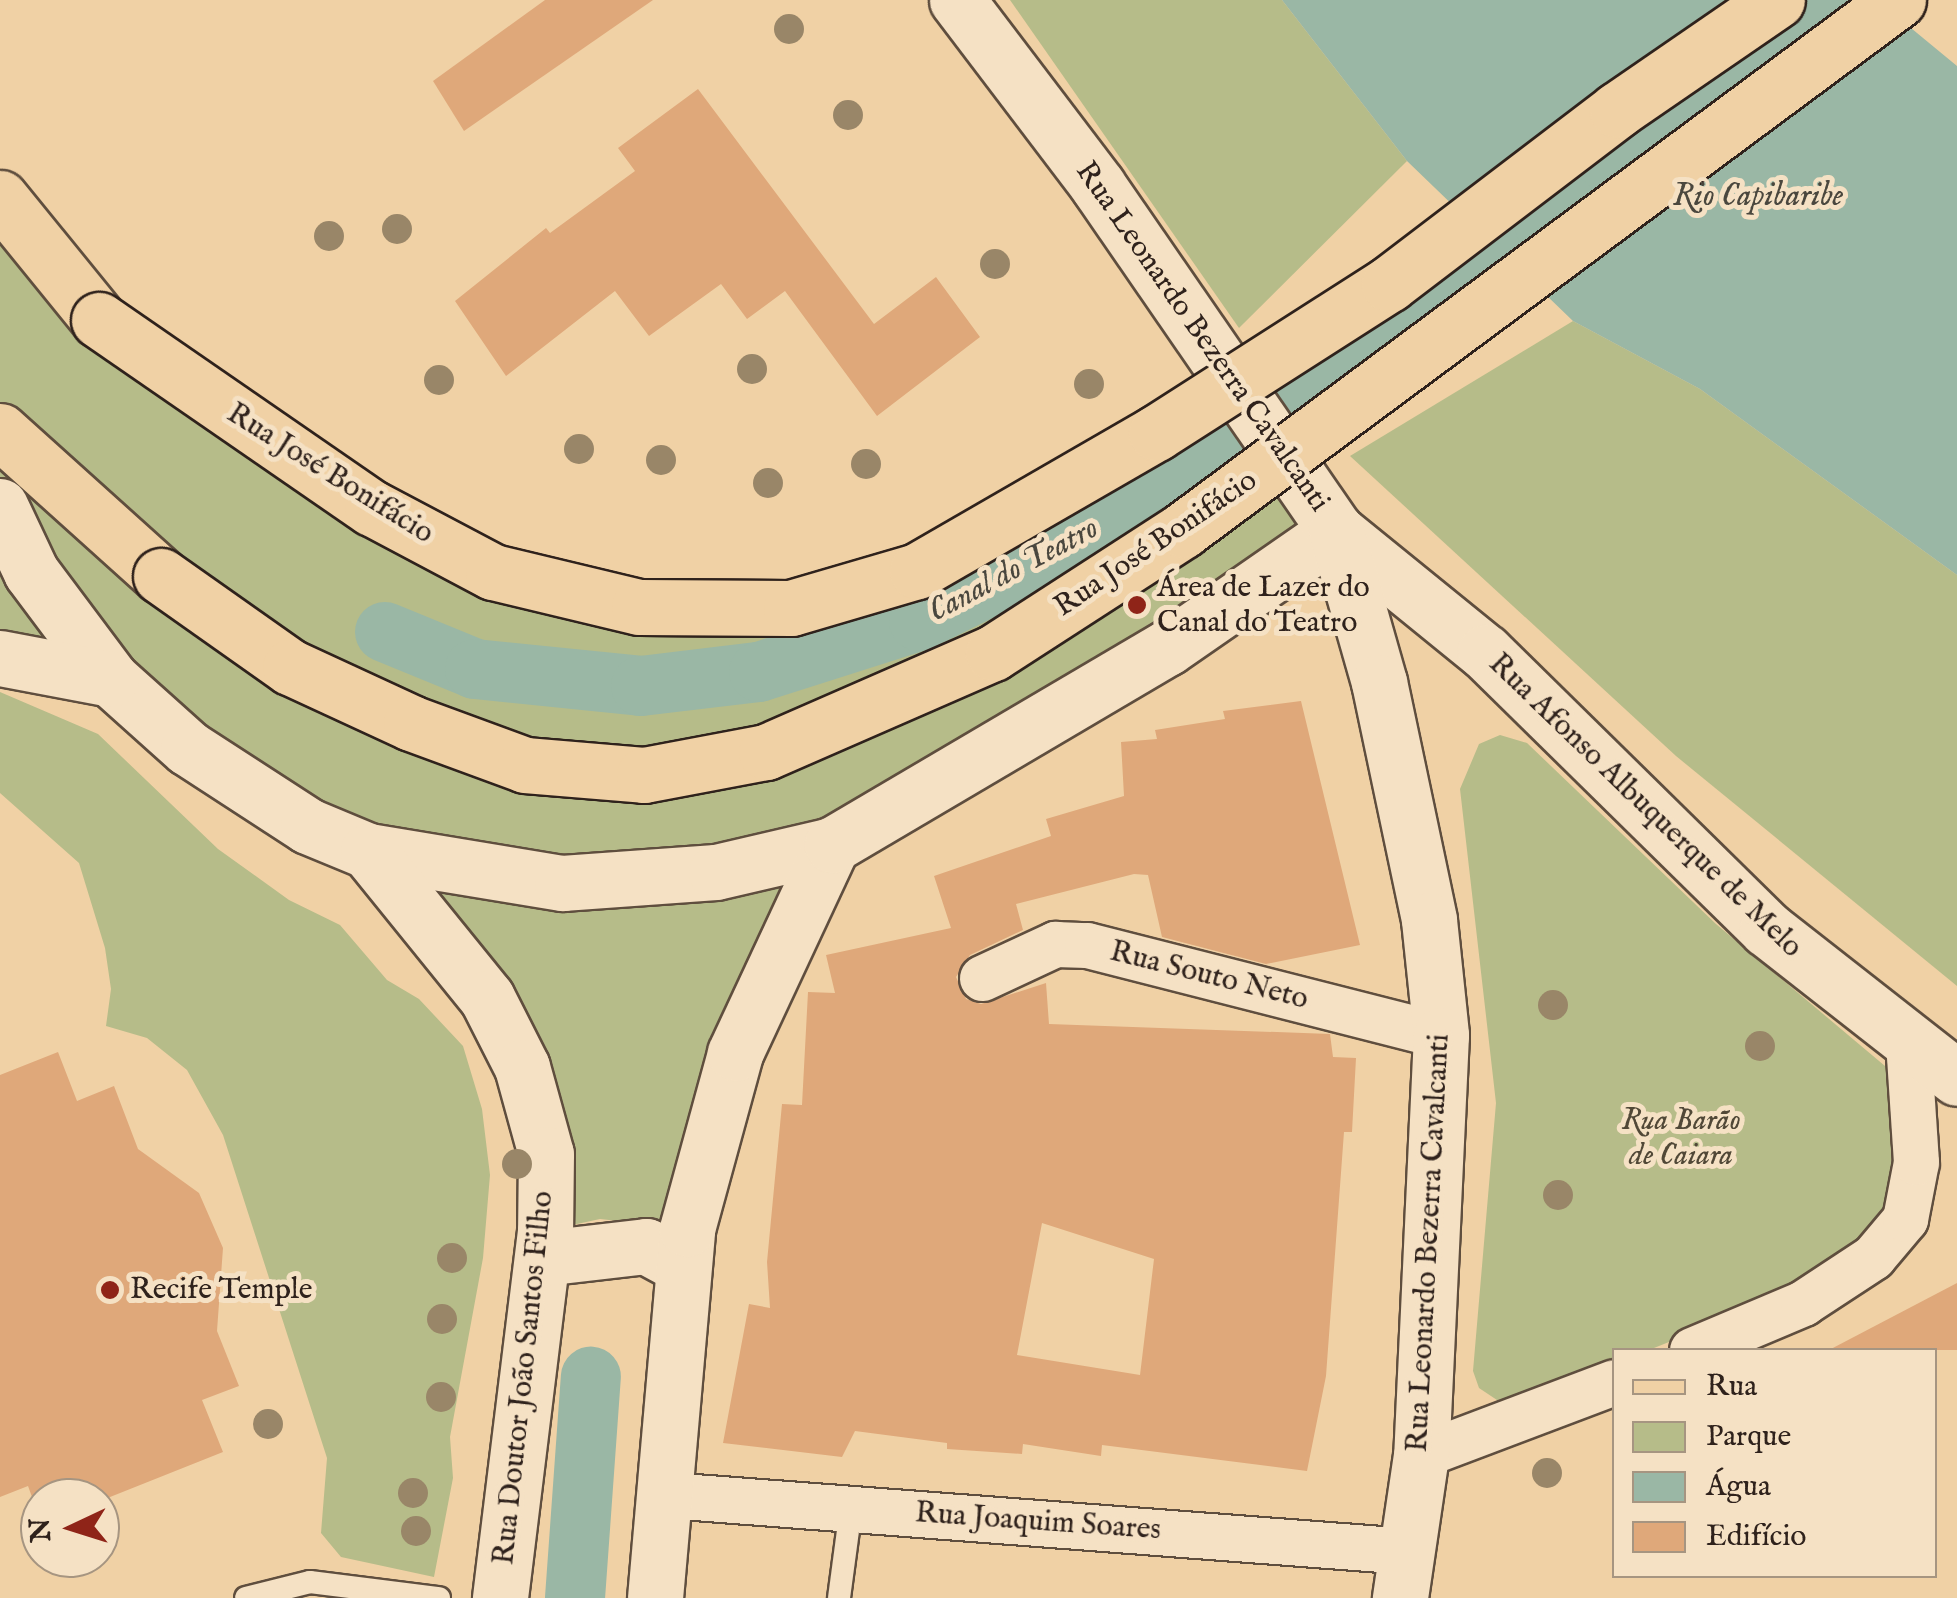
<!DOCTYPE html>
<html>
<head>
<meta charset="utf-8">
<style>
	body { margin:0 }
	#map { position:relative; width:1957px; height:1598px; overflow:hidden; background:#f0d1a5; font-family:"IM FELL English",serif }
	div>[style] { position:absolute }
	.green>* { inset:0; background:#b6bc89 }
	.water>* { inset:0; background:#9ab7a5 }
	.canal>* { height:60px; margin:-30px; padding:0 30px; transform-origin:30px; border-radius:30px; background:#9ab7a5 }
	.building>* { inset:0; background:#dfa87a }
	.roads { filter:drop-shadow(2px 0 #5f4e3e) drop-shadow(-2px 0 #5f4e3e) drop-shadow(0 2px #5f4e3e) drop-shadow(0 -2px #5f4e3e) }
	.service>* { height:22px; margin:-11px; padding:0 11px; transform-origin:11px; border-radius:11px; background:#f5e1c4 }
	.minor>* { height:45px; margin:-22.5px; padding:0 22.5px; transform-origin:22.5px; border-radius:22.5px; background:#f5e1c4 }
	.tertiary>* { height:55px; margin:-27.5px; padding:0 27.5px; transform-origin:27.5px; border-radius:27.5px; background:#f5e1c4 }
	.secondary>* { height:55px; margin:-27.5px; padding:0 27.5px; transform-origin:27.5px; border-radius:27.5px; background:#f5e1c4 }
	.primary>* { height:55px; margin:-27.5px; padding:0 27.5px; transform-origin:27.5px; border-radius:27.5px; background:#f0d1a5 }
	.bridges { filter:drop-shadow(2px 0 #2f221c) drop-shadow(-2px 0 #2f221c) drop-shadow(0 2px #2f221c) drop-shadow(0 -2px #2f221c) }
	.primary-bridge>* { height:55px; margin:-27.5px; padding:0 27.5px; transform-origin:27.5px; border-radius:27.5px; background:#f0d1a5 }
	.trees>* { width:30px; height:30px; margin:-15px; border-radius:50%; background:#998668 }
	.dots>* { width:28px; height:28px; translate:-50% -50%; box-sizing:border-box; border:5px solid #f5e1c4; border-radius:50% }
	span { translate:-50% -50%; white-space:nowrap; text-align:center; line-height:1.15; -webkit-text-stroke:10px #f5e1c4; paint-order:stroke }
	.street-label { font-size:30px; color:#2f221c }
	.poi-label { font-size:30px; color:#2f221c }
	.left { translate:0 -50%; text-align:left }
	.park-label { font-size:30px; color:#514837; font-style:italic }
	.water-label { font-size:32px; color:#4a473e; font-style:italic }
	.legend { position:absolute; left:1612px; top:1348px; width:325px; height:230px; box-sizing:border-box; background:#f5e1c4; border:2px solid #a69581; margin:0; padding:12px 18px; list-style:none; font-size:30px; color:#2f221c }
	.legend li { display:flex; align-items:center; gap:20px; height:50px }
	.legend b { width:50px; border:2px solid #a69581 }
	.north { position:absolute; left:20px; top:1478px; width:100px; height:100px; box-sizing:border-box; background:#f5e1c4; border:2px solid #a69581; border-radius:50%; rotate:266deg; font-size:28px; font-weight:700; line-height:40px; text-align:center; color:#2f221c }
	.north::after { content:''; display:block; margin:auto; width:35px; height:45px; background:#8f2418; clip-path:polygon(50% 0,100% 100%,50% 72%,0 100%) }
</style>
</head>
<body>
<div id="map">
	<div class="green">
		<i style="clip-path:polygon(1010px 0,1282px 0,1407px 161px,1239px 328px)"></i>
		<i style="clip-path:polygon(0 238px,493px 572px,791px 608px,1156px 433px,1255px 412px,1336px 531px,832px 845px,682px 1228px,600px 1219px,545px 1231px,521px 1067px,368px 851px,111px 679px,0 658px)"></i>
		<i style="clip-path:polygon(1573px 321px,1700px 389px,1957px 575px,1957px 986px,1676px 756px,1350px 456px)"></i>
		<i style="clip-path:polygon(0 692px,98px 734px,218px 849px,289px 900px,340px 925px,387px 980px,419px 999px,463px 1046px,482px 1109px,490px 1175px,483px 1258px,450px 1437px,453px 1478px,434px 1577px,341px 1557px,321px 1533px,327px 1458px,223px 1135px,187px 1070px,147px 1038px,106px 1026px,111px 989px,105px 948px,79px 863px,0 793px)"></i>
		<i style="clip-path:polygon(1500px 735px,1527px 743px,1716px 924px,1910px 1087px,1917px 1171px,1844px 1272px,1649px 1350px,1614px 1350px,1614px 1364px,1500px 1402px,1479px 1388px,1473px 1371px,1496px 1103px,1460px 789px,1479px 744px)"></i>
	</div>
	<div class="water">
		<i style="clip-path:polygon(1282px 0,1877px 0,1957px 66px,1957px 575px,1700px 389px,1573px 321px,1407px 161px)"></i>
	</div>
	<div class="canal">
		<i style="left:385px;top:632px;width:97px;rotate:22.3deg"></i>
		<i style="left:475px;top:669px;width:167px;rotate:5.8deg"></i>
		<i style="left:641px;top:686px;width:119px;rotate:-6.8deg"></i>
		<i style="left:759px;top:672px;width:168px;rotate:-17.7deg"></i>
		<i style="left:919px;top:621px;width:190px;rotate:-26.3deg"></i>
		<i style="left:1089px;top:537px;width:208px;rotate:-37deg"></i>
		<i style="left:1255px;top:412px;width:345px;rotate:-32.7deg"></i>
		<i style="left:1545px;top:226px;width:30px;rotate:-44deg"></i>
		<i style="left:575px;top:1598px;width:222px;rotate:-85.9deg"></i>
	</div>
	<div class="building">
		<i style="clip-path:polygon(545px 0,653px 0,464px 131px,433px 81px)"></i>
		<i style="clip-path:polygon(698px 89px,874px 324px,936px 277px,980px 337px,877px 416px,785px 291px,747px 319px,721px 284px,649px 336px,615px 291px,506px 376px,455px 301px,546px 228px,550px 233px,635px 171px,618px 148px)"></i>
		<i style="clip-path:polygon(evenodd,1301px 701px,1360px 945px,1266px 964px,1162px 937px,1148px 875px,1134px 874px,1016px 904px,1023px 930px,970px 955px,956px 977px,966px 999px,981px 1004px,1046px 983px,1049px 1024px,1330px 1034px,1333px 1057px,1356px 1058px,1352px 1132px,1344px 1132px,1326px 1376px,1307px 1471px,1102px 1445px,1101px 1456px,1023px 1444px,1022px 1454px,947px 1449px,947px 1443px,855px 1431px,842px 1457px,723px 1443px,749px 1304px,770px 1308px,767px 1262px,782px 1104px,802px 1105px,808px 992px,835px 993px,826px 955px,951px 928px,934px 876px,1051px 836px,1046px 819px,1124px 796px,1121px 742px,1157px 739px,1155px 730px,1225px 719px,1223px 711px,1301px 701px,1042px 1223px,1154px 1259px,1140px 1375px,1017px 1355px,1042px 1223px)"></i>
		<i style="clip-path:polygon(58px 1052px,77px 1101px,114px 1086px,138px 1149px,199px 1193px,223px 1248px,217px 1331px,239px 1386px,202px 1400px,223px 1452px,100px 1501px,40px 1498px,40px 1519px,28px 1486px,0 1497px,0 1075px)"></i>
		<i style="clip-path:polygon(1957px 1283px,1957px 1350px,1829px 1350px)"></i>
	</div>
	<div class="roads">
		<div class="service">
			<i style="left:246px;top:1598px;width:66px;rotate:-14deg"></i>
			<i style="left:310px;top:1582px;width:130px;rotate:7.1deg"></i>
			<i style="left:839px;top:1598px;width:91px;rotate:-82.4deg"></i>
		</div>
		<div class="minor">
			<i style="left:982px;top:978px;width:81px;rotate:-25deg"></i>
			<i style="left:1055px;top:944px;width:32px;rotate:2deg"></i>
			<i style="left:1087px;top:945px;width:365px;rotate:14.3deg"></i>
			<i style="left:1692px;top:1350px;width:121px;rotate:-22.9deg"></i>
			<i style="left:1803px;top:1303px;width:84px;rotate:-33.3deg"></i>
			<i style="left:1873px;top:1257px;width:50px;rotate:-49.9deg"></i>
			<i style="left:1905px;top:1219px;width:58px;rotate:-79.1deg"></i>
			<i style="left:1916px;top:1162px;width:121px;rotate:-93.8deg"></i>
			<i style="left:1421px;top:1455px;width:206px;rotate:-20.7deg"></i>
			<i style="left:668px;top:1495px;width:742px;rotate:4.33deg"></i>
		</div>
		<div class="tertiary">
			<i style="left:0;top:506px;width:73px;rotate:64.8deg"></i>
			<i style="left:31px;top:572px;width:134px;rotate:53.2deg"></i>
			<i style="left:111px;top:679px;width:103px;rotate:41.9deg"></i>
			<i style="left:188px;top:748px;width:143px;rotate:33deg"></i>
			<i style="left:308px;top:826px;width:65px;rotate:22.6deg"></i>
			<i style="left:368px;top:851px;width:197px;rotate:9.4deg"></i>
			<i style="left:562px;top:883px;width:154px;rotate:-4.1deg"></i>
			<i style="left:716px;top:872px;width:119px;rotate:-13.1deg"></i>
			<i style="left:0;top:658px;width:113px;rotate:10.7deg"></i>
			<i style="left:368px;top:851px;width:189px;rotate:51deg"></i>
			<i style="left:487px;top:998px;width:77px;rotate:63.1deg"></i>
			<i style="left:522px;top:1067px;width:90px;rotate:74.6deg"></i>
			<i style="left:546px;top:1154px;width:77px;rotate:90.7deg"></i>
			<i style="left:545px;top:1231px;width:370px;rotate:97deg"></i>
			<i style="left:543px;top:1258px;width:104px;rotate:-6.6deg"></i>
			<i style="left:646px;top:1246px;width:42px;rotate:28.4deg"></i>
			<i style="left:655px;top:1598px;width:370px;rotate:-85deg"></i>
			<i style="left:687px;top:1229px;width:182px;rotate:-74.7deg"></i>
			<i style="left:735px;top:1053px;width:230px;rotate:-65deg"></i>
			<i style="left:832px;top:845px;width:389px;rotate:-30.5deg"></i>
			<i style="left:1167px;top:648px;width:206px;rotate:-34.7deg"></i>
			<i style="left:1336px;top:531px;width:192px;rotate:39.1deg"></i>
			<i style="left:1485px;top:652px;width:395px;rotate:44.5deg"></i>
			<i style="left:1767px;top:929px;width:241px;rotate:38.1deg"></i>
		</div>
		<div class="secondary">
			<i style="left:957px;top:0;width:233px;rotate:52.8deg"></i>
			<i style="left:1098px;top:186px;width:419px;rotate:55.4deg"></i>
			<i style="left:1336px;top:531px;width:157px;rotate:74.1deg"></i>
			<i style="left:1379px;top:682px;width:243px;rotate:78.1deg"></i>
			<i style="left:1429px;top:920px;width:116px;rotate:84deg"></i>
			<i style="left:1441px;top:1035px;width:420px;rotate:92.7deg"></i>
			<i style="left:1421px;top:1455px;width:145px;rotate:98.4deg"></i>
		</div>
		<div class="primary">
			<i style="left:0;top:198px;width:157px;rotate:50.9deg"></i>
			<i style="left:0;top:431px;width:217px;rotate:42deg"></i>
		</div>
	</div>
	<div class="bridges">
		<div class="primary-bridge">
			<i style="left:99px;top:320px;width:331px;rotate:34.6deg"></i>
			<i style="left:372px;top:508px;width:137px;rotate:27.9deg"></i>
			<i style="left:493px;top:572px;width:150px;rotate:13.5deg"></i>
			<i style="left:639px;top:607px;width:152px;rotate:0.4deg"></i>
			<i style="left:791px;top:608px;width:131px;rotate:-16.4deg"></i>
			<i style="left:917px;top:571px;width:276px;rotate:-30deg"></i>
			<i style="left:1156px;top:433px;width:277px;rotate:-32.6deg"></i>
			<i style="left:1389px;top:284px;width:287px;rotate:-37.3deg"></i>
			<i style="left:1617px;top:110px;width:194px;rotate:-34.5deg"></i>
			<i style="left:161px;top:576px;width:158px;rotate:35.2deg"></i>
			<i style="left:290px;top:667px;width:133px;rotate:24.8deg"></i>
			<i style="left:411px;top:723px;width:121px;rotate:20.2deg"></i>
			<i style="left:525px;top:765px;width:119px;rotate:4.8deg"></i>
			<i style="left:644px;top:775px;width:124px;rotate:-10.7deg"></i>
			<i style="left:766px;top:752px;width:248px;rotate:-23.6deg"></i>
			<i style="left:993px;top:653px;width:226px;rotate:-32.9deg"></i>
			<i style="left:1183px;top:530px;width:890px;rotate:-36.55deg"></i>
		</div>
	</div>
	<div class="trees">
		<i style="left:789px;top:29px"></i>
		<i style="left:848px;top:115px"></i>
		<i style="left:397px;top:229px"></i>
		<i style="left:329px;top:236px"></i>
		<i style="left:995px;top:264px"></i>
		<i style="left:752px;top:369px"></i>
		<i style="left:439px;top:380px"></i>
		<i style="left:1089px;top:384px"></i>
		<i style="left:579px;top:449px"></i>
		<i style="left:661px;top:460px"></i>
		<i style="left:866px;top:464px"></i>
		<i style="left:768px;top:483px"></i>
		<i style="left:1553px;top:1005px"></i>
		<i style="left:1760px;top:1046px"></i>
		<i style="left:517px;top:1164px"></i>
		<i style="left:1558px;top:1195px"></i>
		<i style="left:452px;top:1258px"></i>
		<i style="left:442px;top:1319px"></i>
		<i style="left:441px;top:1397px"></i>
		<i style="left:268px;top:1424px"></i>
		<i style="left:1547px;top:1473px"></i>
		<i style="left:413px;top:1493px"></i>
		<i style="left:416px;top:1531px"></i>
	</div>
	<div class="dots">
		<i style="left:1137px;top:605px;background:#8f2418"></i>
		<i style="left:110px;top:1290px;background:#8f2418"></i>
	</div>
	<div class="street-label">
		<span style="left:1202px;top:337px;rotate:55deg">Rua Leonardo Bezerra Cavalcanti</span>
		<span style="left:330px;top:474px;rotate:32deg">Rua José Bonifácio</span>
		<span style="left:1156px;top:544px;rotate:-34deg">Rua José Bonifácio</span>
		<span style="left:1645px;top:806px;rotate:44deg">Rua Afonso Albuquerque de Melo</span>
		<span style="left:1209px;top:976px;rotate:14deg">Rua Souto Neto</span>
		<span style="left:1429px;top:1243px;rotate:-87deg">Rua Leonardo Bezerra Cavalcanti</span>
		<span style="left:524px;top:1378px;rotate:-84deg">Rua Doutor João Santos Filho</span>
		<span style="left:1038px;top:1522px;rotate:4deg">Rua Joaquim Soares</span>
	</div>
	<div class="poi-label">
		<span class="left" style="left:1157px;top:605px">Área de Lazer do<br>Canal do Teatro</span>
		<span class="left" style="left:130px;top:1290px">Recife Temple</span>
	</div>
	<div class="park-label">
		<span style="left:1681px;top:1138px">Rua Barão<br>de Caiara</span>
	</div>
	<div class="water-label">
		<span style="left:1758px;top:197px">Rio Capibaribe</span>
		<span style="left:1014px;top:571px;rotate:-28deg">Canal do Teatro</span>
	</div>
	<ul class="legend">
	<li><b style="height:12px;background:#f0d1a5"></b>Rua</li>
	<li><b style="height:28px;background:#b6bc89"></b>Parque</li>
	<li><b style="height:28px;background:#9ab7a5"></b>Água</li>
	<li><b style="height:28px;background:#dfa87a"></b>Edifício</li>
	</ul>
	<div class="north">N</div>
</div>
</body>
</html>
